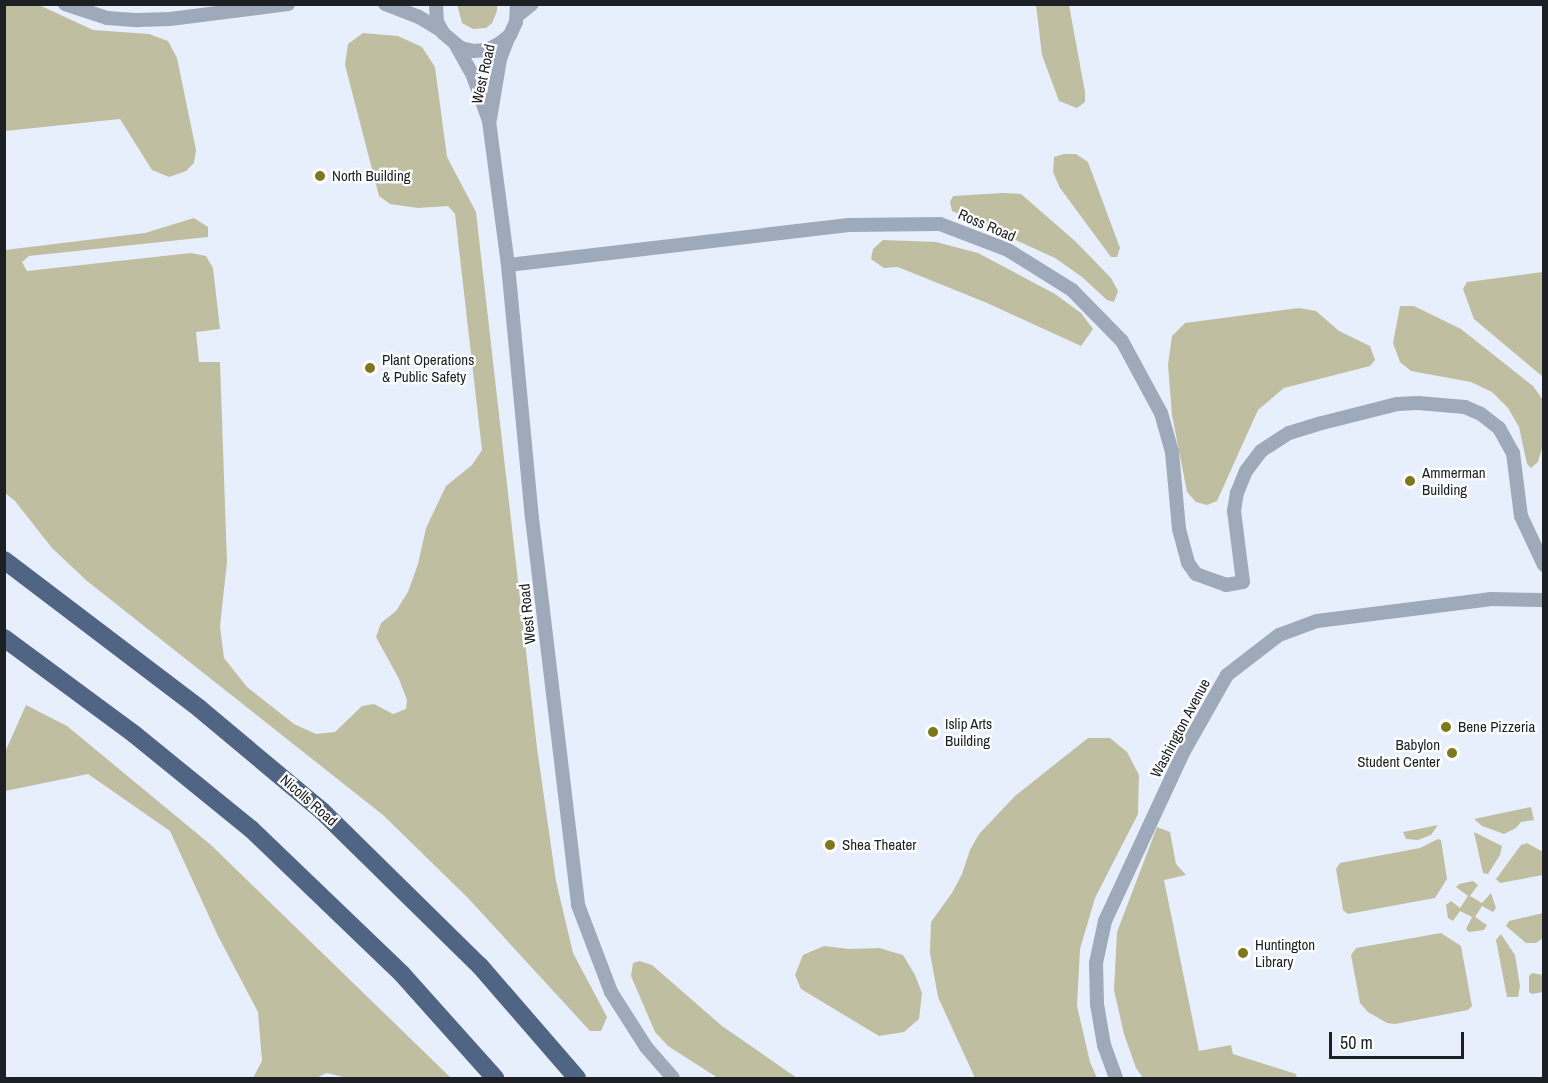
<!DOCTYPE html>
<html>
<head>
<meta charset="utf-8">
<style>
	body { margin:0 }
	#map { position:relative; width:1548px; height:1083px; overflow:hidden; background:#e8effc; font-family:"Archivo Narrow",sans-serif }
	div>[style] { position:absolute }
	.green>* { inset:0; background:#bfbea1 }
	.minor>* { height:14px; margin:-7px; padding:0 7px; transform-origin:7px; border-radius:7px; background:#9ea9ba }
	.trunk>* { height:18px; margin:-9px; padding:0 9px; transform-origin:9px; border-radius:9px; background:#506484 }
	.dots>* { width:16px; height:16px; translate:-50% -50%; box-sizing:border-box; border:3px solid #fff; border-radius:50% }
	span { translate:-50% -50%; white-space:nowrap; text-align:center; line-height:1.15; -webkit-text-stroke:4.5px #fff; paint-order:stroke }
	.street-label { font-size:15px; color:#1c1f23 }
	.poi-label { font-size:15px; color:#1c1f23 }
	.left { translate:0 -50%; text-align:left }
	.right { translate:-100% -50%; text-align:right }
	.frame { position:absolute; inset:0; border:6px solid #1c1f23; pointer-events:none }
	.scale { position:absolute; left:1329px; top:1032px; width:135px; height:27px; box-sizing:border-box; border:3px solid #1c1f23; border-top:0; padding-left:8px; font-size:18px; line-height:21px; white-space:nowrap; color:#1c1f23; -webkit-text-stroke:4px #fff; paint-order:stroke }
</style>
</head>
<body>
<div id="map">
	<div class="green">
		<i style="clip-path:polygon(457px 4px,497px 5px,497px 11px,492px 23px,486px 28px,473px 29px,462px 23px)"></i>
		<i style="clip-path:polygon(4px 5px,39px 5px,93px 30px,149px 34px,168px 41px,177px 58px,196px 150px,194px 163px,186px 171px,169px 177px,152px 170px,120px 119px,5px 131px)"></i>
		<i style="clip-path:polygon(1036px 5px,1069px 5px,1085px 92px,1085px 102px,1077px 108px,1059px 101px,1042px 55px)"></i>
		<i style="clip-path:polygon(363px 33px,398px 36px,422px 47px,435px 67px,447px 157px,476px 212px,537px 748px,556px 881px,573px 953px,607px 1017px,601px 1031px,590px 1031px,467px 897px,383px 815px,87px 581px,52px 548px,15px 501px,5px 493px,5px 250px,145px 233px,194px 218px,208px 227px,208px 237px,29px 256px,22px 262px,27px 271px,191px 253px,206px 256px,213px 268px,220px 329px,196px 332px,199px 362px,220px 362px,227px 562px,220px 626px,224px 658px,247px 687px,294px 724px,316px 734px,335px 732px,362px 706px,374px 704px,393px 714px,406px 709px,407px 700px,399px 679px,376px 637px,381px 623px,396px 611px,408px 592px,418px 564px,426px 528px,446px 486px,472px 465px,482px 450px,455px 214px,448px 206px,418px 208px,390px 204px,379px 196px,345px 65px,348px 44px)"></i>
		<i style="clip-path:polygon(1064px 154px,1076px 154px,1088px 162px,1120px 248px,1117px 257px,1111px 257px,1060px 188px,1053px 172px,1054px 157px)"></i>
		<i style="clip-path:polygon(1003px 193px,1021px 194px,1075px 241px,1111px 278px,1118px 291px,1114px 302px,1107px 300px,1082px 277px,1055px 258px,952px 211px,950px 202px,953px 196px)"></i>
		<i style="clip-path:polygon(883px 240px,936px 242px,978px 253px,1055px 294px,1081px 313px,1093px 329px,1081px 346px,987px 303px,898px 267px,884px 268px,871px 259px,873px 249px)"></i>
		<i style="clip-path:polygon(1543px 272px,1544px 272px,1543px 377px,1474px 319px,1463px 289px,1467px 282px)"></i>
		<i style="clip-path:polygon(1400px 306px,1414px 306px,1461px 329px,1533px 386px,1543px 400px,1544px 441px,1538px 462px,1531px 468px,1527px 464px,1519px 427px,1508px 408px,1492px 392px,1471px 382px,1411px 371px,1400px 362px,1393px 343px)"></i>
		<i style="clip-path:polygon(1299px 308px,1316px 311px,1339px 331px,1370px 346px,1375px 360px,1370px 366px,1284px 388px,1258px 410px,1217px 501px,1207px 505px,1196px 502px,1187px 492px,1172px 415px,1168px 365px,1172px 336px,1185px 323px)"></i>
		<i style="clip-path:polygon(26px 705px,67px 726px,211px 845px,451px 1078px,347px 1078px,327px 1073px,316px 1078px,253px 1078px,262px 1061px,258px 1012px,218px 936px,170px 831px,88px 774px,5px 791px,5px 752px)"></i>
		<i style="clip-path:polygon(1088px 738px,1110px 738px,1127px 752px,1139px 775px,1138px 814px,1095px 898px,1080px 949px,1077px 1006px,1090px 1062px,1097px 1078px,975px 1078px,938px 997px,930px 953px,931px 922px,952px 893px,962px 874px,970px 850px,979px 834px,1015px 796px)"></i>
		<i style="clip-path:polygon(1531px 807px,1534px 820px,1521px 822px,1516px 828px,1504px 834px,1482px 826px,1474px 819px)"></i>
		<i style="clip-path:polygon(1438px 825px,1431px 835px,1418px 840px,1406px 839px,1403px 832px)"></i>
		<i style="clip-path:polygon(1157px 827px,1170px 832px,1176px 864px,1186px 875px,1164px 880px,1199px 1051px,1231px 1045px,1233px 1054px,1296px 1074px,1297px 1078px,1143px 1078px,1136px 1068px,1124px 1034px,1114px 990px,1117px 932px)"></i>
		<i style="clip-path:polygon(1474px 832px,1502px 846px,1500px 855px,1488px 874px,1483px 873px)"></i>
		<i style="clip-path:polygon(1438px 839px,1441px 840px,1447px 879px,1435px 898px,1348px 914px,1343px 910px,1336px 869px,1340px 863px,1420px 848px)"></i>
		<i style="clip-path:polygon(1527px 843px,1543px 852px,1543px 875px,1500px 883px,1496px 879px,1521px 845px)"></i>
		<i style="clip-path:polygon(1473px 881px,1478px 885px,1470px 896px,1482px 903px,1491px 893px,1496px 908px,1493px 912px,1482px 906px,1475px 917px,1487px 925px,1484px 930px,1469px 932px,1466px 929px,1472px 917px,1460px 911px,1453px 921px,1448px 918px,1446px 905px,1451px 901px,1460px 908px,1468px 896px,1456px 887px,1459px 884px)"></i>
		<i style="clip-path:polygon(1543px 913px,1543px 938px,1536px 943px,1526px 943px,1506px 926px,1509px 921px)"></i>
		<i style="clip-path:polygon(1441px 933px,1461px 946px,1472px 1006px,1468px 1010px,1395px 1024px,1387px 1023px,1368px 1012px,1360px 1003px,1351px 955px,1356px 948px)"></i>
		<i style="clip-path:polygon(1501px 934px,1515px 955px,1520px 986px,1518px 997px,1507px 997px,1496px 940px)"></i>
		<i style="clip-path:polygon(824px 946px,849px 949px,879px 948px,903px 955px,915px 975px,922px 993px,919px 1019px,904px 1032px,879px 1036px,801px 989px,795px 975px,803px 955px)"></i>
		<i style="clip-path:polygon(640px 961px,652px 965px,722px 1026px,797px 1078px,718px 1078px,668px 1046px,655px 1032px,631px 976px,633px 963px)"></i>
		<i style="clip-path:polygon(1532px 973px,1543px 975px,1543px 992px,1532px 994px,1529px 992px,1529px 976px)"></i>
	</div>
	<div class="minor">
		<i style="left:65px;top:4px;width:44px;rotate:18.4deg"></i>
		<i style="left:107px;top:18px;width:31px;rotate:4deg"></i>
		<i style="left:138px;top:20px;width:32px;rotate:-2deg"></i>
		<i style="left:170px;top:19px;width:119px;rotate:-7.2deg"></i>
		<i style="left:385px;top:4px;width:36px;rotate:21deg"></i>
		<i style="left:419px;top:17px;width:27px;rotate:31deg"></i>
		<i style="left:436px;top:4px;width:18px;rotate:87deg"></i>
		<i style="left:437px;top:22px;width:13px;rotate:61deg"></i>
		<i style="left:443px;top:33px;width:23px;rotate:40deg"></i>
		<i style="left:461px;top:48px;width:12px;rotate:14deg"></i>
		<i style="left:473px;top:51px;width:14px;rotate:-4deg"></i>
		<i style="left:487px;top:50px;width:13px;rotate:-27deg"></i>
		<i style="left:499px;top:44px;width:14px;rotate:-39deg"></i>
		<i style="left:510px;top:35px;width:14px;rotate:-65deg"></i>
		<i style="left:516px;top:22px;width:18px;rotate:-87deg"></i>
		<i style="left:517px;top:16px;width:19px;rotate:-39deg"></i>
		<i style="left:456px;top:45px;width:35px;rotate:61deg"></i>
		<i style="left:473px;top:76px;width:48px;rotate:70.4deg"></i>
		<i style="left:489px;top:121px;width:145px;rotate:82.5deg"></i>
		<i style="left:508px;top:265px;width:254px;rotate:84.6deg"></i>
		<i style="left:532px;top:518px;width:390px;rotate:83.2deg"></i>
		<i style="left:578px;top:905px;width:93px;rotate:69.2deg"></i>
		<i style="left:611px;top:992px;width:65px;rotate:57.5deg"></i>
		<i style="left:646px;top:1047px;width:41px;rotate:48.9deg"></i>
		<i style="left:490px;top:119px;width:61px;rotate:-80.5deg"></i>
		<i style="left:500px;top:59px;width:22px;rotate:-69deg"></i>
		<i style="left:508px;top:265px;width:343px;rotate:-6.7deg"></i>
		<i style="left:849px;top:225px;width:91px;rotate:-0.6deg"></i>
		<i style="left:940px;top:224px;width:73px;rotate:20.9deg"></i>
		<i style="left:1008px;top:250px;width:75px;rotate:32deg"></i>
		<i style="left:1072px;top:290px;width:71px;rotate:45.6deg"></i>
		<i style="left:1122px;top:341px;width:82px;rotate:61.6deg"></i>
		<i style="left:1161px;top:413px;width:41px;rotate:74.2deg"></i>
		<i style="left:1172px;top:452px;width:77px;rotate:84.8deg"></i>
		<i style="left:1179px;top:529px;width:35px;rotate:75deg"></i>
		<i style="left:1188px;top:563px;width:14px;rotate:54deg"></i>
		<i style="left:1196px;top:574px;width:32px;rotate:20deg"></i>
		<i style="left:1226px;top:585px;width:17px;rotate:-10deg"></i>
		<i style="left:1243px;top:582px;width:72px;rotate:-97.2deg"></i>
		<i style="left:1234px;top:511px;width:18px;rotate:-81deg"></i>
		<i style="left:1237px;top:493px;width:24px;rotate:-68deg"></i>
		<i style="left:1246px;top:471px;width:25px;rotate:-53deg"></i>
		<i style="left:1261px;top:451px;width:33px;rotate:-33deg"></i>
		<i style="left:1289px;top:433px;width:34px;rotate:-17deg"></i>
		<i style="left:1322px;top:423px;width:77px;rotate:-14.2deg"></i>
		<i style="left:1397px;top:404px;width:21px;rotate:-3deg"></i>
		<i style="left:1418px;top:403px;width:47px;rotate:4.9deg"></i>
		<i style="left:1465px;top:407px;width:17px;rotate:24deg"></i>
		<i style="left:1481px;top:414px;width:23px;rotate:38deg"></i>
		<i style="left:1499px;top:428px;width:29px;rotate:61deg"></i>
		<i style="left:1513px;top:453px;width:64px;rotate:82.8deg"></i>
		<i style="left:1521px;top:516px;width:54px;rotate:64.9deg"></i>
		<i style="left:1116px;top:1078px;width:35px;rotate:-110deg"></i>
		<i style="left:1104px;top:1045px;width:42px;rotate:-99.7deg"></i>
		<i style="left:1097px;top:1004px;width:41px;rotate:-91.4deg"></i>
		<i style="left:1096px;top:963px;width:43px;rotate:-77.9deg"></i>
		<i style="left:1105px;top:921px;width:187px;rotate:-65.1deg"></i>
		<i style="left:1184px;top:751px;width:87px;rotate:-60.5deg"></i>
		<i style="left:1227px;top:675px;width:66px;rotate:-37.6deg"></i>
		<i style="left:1279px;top:635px;width:40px;rotate:-20.2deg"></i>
		<i style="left:1317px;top:621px;width:174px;rotate:-7.2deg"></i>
		<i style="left:1490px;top:599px;width:54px;rotate:1.1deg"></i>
	</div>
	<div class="trunk">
		<i style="left:4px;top:560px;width:246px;rotate:37.2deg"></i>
		<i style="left:200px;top:709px;width:159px;rotate:39.9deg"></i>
		<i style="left:322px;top:811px;width:221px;rotate:44.5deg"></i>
		<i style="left:480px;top:966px;width:148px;rotate:49.1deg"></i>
		<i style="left:4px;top:638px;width:162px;rotate:36.4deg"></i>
		<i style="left:134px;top:734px;width:151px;rotate:39.1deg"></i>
		<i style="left:251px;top:829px;width:209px;rotate:43.8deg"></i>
		<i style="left:402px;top:974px;width:140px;rotate:48.2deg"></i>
	</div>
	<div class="dots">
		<i style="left:320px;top:176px;background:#7e781c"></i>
		<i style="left:370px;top:368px;background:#7e781c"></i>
		<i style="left:1410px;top:481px;background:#7e781c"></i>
		<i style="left:1446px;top:727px;background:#7e781c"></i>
		<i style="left:933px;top:732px;background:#7e781c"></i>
		<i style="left:1452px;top:753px;background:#7e781c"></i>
		<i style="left:830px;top:845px;background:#7e781c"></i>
		<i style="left:1243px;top:953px;background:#7e781c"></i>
	</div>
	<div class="street-label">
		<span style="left:483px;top:74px;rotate:-77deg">West Road</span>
		<span style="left:987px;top:225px;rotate:23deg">Ross Road</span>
		<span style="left:527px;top:614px;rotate:-96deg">West Road</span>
		<span style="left:1180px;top:728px;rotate:-62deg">Washington Avenue</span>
		<span style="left:309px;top:800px;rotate:41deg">Nicolls Road</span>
	</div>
	<div class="poi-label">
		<span class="left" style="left:332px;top:176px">North Building</span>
		<span class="left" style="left:382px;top:368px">Plant Operations<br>&amp; Public Safety</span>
		<span class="left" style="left:1422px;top:481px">Ammerman<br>Building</span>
		<span class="left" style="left:945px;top:732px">Islip Arts<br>Building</span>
		<span class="left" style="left:1458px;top:727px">Bene Pizzeria</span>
		<span class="right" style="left:1440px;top:753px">Babylon<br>Student Center</span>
		<span class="left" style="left:842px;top:845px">Shea Theater</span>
		<span class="left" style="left:1255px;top:953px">Huntington<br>Library</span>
	</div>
	<div class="frame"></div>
	<div class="scale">50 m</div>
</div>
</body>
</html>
